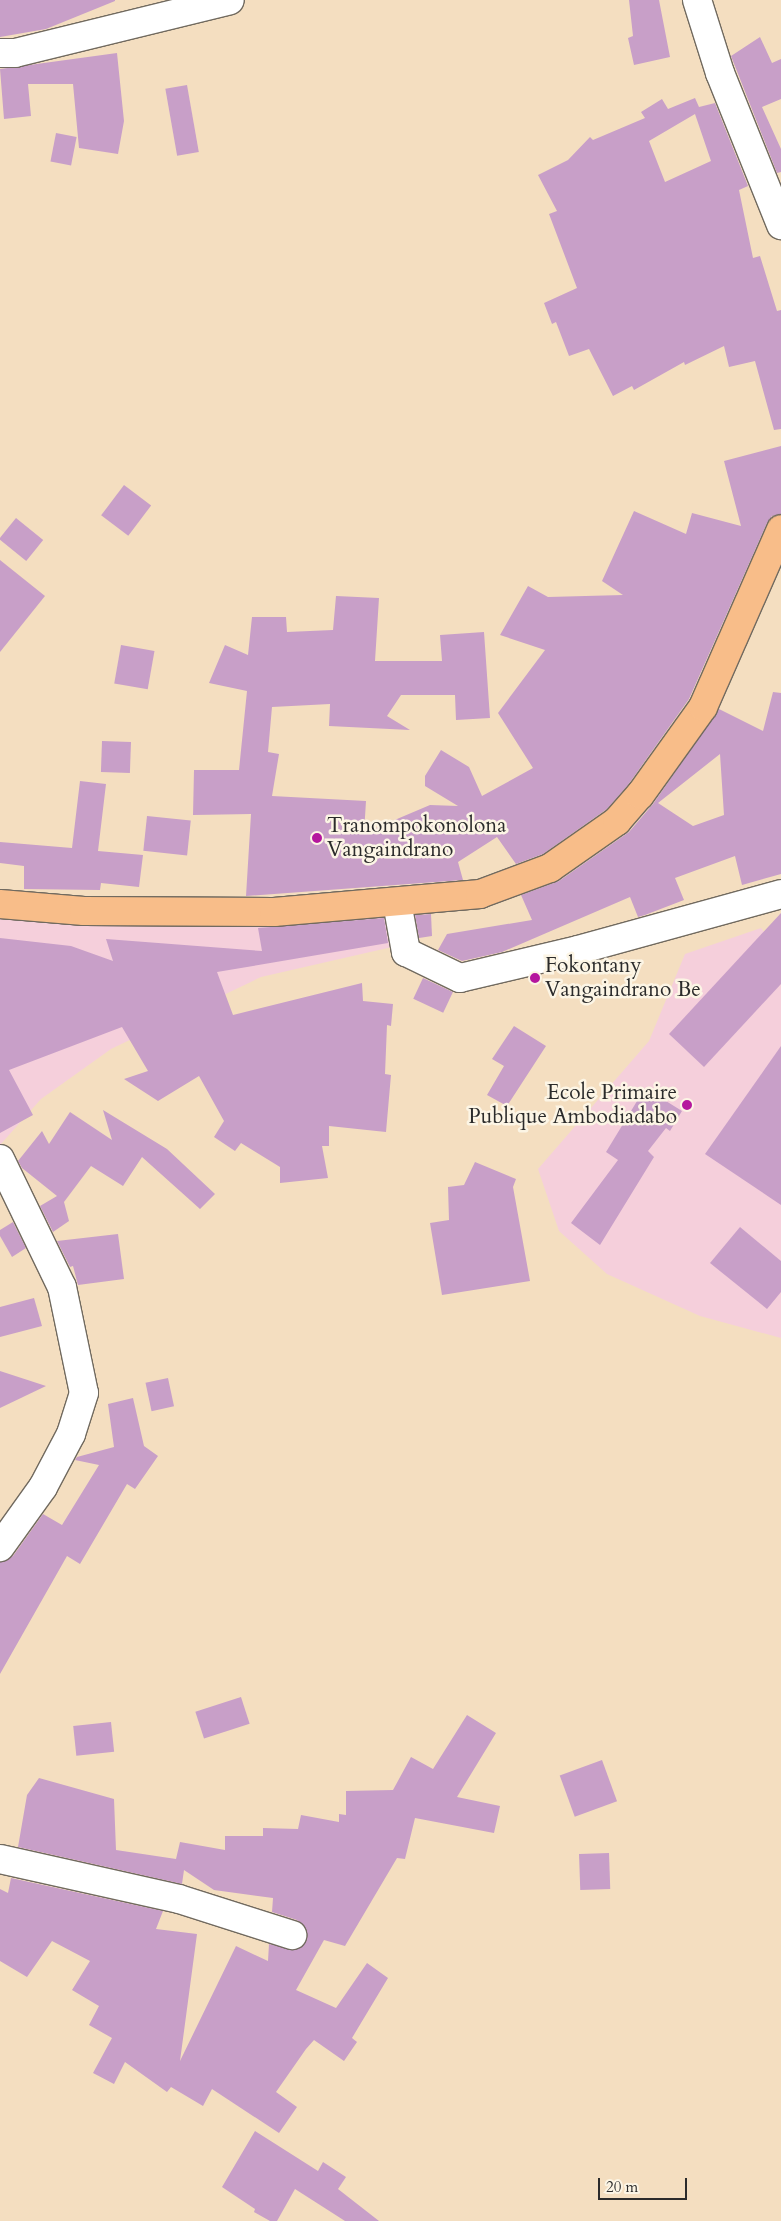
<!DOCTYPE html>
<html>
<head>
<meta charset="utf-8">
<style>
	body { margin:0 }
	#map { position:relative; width:781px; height:2221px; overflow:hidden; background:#f4dec0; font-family:Cardo,serif }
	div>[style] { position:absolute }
	.built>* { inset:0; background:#f5cfdb }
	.building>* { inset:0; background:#c89fc8; transform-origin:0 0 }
	.roads { filter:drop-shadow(1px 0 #716a5f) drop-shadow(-1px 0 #716a5f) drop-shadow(0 1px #716a5f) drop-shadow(0 -1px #716a5f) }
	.minor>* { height:28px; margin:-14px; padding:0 14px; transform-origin:14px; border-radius:14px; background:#fff }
	.major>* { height:28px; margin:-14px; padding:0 14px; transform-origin:14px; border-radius:14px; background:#f8bd89 }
	.dots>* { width:14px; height:14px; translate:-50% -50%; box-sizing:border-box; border:2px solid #fcf5e5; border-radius:50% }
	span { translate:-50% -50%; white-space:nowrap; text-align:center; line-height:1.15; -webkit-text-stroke:5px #fcf5e5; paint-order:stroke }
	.poi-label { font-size:21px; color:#2b2b2b }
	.left { translate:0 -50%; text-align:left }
	.right { translate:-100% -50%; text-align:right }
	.scale { position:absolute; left:598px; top:2178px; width:89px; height:22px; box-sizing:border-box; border:2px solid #2b2b2b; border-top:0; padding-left:6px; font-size:15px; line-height:18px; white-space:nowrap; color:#2b2b2b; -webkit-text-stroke:4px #fcf5e5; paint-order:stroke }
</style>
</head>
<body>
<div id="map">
	<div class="built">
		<i style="clip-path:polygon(0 906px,384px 907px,392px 947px,261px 977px,111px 1049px,41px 1099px,0 1145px)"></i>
		<i style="clip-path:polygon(761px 928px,781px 953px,781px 1338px,700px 1316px,607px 1274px,559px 1231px,538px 1169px,649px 1041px,685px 954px)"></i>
	</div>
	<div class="building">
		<i style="clip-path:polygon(0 0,115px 0,115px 1px,46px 29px,0 37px)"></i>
		<i style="clip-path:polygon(629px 0,659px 0,670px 57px,634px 65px,628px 38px,633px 36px)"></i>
		<i style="clip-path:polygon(760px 37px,772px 63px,781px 59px,781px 99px,762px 107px,781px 149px,781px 172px,777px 173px,731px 56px)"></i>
		<i style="clip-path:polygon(117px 53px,124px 121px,118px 154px,79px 148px,73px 84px,28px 84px,31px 116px,4px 119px,0 69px)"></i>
		<i style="left:187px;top:85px;width:68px;height:22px;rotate:80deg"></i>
		<i style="clip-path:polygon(evenodd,695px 98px,699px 107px,715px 103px,748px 186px,739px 190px,753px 258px,760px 256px,777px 311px,781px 310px,781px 429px,774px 430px,755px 361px,729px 367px,724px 346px,685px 365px,684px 362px,634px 390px,632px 386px,613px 396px,589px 349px,569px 356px,556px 322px,552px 324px,544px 303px,577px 288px,549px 214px,557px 211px,538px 175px,568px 160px,590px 137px,593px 140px,645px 118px,641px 112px,662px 99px,668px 109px,695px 98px,695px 114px,711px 161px,665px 182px,649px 141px,695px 114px)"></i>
		<i style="left:56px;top:133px;width:21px;height:29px;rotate:11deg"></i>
		<i style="clip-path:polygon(781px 446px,781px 514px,772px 516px,767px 523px,689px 699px,628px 785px,607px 809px,543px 854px,516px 864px,497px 837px,458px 862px,463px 880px,246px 896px,251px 814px,193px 815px,194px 770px,239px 770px,247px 691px,209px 683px,225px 645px,248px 655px,252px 617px,286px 617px,287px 632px,333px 630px,336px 596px,379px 598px,375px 661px,442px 661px,440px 635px,484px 632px,490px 718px,456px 720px,455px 695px,401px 695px,387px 716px,410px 730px,329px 726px,330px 704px,272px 707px,268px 752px,279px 754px,272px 796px,366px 801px,364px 833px,430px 805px,458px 806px,425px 786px,425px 776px,441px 750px,469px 767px,482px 796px,533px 768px,498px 713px,545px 650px,500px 635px,528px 586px,548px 597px,623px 595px,602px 581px,634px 511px,686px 534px,692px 513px,741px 526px,724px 461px)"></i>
		<i style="left:124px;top:485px;width:34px;height:38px;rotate:37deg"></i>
		<i style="left:16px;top:518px;width:35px;height:27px;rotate:39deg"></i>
		<i style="clip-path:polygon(0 560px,45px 596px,0 652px)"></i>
		<i style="left:121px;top:645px;width:34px;height:39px;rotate:10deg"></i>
		<i style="clip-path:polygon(evenodd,773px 692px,781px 693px,781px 874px,742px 885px,735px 856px,675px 878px,684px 900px,645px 915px,638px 917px,630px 897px,502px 952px,462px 961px,438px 950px,447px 934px,532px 920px,521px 895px,559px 881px,629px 832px,653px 804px,719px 709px,763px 731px,773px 692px,720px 754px,724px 815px,693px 826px,658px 803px,720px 754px)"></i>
		<i style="left:102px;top:741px;width:29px;height:31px;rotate:2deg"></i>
		<i style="clip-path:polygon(80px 781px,106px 784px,98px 851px,143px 855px,139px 887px,101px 883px,100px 890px,24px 889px,24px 866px,0 863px,0 842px,72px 848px)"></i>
		<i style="left:147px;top:816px;width:44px;height:35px;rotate:6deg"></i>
		<i style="clip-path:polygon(781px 913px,781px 984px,704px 1067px,669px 1034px)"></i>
		<i style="clip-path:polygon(431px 914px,432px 936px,419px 938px,415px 915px)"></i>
		<i style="clip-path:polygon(384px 918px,388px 943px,217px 972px,233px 1015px,362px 983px,363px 1001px,393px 1004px,391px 1026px,387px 1025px,385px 1074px,391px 1075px,386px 1132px,329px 1126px,329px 1146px,322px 1146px,328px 1178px,280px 1183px,280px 1167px,241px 1143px,235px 1151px,214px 1137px,224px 1121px,199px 1076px,158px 1101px,124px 1079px,148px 1071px,122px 1027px,9px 1070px,33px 1115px,0 1133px,0 938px,71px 946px,113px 961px,106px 939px,262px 951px,258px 928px)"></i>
		<i style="left:423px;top:978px;width:33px;height:23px;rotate:25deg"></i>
		<i style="clip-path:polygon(514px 1026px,546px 1046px,507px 1106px,487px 1095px,504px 1066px,492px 1059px)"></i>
		<i style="clip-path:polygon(781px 1046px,781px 1205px,705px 1154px)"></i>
		<i style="clip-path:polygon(645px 1088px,682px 1111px,670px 1131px,666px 1128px,648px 1151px,654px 1157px,600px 1245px,571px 1223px,618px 1160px,606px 1152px)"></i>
		<i style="clip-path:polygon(103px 1110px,167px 1149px,215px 1194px,200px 1209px,142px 1157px,123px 1186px,91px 1166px,64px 1202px,69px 1221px,53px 1232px,40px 1206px,57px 1196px,22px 1168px,18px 1161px,42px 1131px,49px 1144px,70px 1112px,112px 1140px)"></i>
		<i style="clip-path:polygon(475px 1162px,516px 1179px,513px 1187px,530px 1281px,442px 1295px,430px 1223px,449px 1220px,448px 1187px,464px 1185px)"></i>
		<i style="clip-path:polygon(13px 1222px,26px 1248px,12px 1257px,0 1236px,0 1230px)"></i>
		<i style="clip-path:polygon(740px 1227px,781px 1261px,781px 1292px,767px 1309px,710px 1263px)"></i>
		<i style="clip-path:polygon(118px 1234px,124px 1279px,78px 1285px,73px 1266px,70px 1267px,57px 1241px)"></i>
		<i style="clip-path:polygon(34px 1298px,42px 1326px,0 1337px,0 1307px)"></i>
		<i style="clip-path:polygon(0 1371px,46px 1386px,0 1408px)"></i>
		<i style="left:168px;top:1378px;width:29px;height:23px;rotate:78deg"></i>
		<i style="clip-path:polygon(133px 1398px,144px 1446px,158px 1456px,135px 1489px,127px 1484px,80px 1564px,67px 1556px,0 1674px,0 1562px,13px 1556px,43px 1514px,62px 1525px,99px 1465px,75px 1460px,77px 1457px,114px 1447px,108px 1404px)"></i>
		<i style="left:241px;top:1697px;width:28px;height:48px;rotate:72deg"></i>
		<i style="clip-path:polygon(467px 1715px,496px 1733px,457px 1797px,500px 1806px,494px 1833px,415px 1818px,405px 1859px,397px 1858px,345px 1946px,324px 1940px,296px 1990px,336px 2008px,367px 1963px,388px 1978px,352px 2038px,357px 2042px,344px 2061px,314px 2040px,306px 2049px,276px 2092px,297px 2107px,279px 2133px,212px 2089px,203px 2106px,171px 2087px,167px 2092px,125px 2062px,114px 2084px,93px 2073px,112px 2038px,89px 2025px,99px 2006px,72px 1990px,90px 1961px,52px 1941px,27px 1977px,0 1961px,0 1889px,8px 1893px,11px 1878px,163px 1911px,156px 1929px,197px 1934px,180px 2061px,236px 1946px,268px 1961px,269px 1944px,296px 1950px,307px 1940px,307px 1931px,297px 1920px,272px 1912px,273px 1898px,214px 1890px,184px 1870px,182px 1884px,18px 1847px,27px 1795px,39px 1778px,114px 1799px,116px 1850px,176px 1859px,180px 1842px,225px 1850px,225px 1836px,263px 1836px,263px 1828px,298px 1829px,301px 1815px,339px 1822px,339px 1814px,346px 1815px,346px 1791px,393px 1790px,411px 1757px,433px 1769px)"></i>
		<i style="left:111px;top:1722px;width:30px;height:38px;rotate:84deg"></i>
		<i style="left:602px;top:1760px;width:44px;height:45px;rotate:70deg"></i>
		<i style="left:609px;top:1853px;width:36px;height:30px;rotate:88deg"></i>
		<i style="clip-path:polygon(255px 2131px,318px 2171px,323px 2162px,346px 2177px,338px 2189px,379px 2221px,345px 2221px,295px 2189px,277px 2221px,270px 2221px,254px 2212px,255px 2209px,222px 2187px)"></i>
	</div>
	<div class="roads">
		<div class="minor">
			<i style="left:697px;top:0;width:77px;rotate:72.5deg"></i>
			<i style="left:720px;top:73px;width:164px;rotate:68.1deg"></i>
			<i style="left:0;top:53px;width:15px"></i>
			<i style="left:15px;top:53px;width:221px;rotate:-13.8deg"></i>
			<i style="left:397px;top:902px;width:51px;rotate:79.8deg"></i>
			<i style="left:406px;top:952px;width:60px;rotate:25.7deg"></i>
			<i style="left:460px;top:978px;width:121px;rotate:-13.3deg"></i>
			<i style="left:578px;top:950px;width:211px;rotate:-15.4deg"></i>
			<i style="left:0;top:1159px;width:142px;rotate:64.2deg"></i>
			<i style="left:62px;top:1287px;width:108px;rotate:78.3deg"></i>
			<i style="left:84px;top:1393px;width:43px;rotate:107.6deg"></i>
			<i style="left:71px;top:1434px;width:60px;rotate:117.8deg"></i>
			<i style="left:43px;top:1487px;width:74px;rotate:125.6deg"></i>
			<i style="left:0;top:1859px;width:183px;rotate:12.6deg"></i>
			<i style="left:179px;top:1899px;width:119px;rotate:17.7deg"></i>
		</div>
		<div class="major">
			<i style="left:0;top:904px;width:84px;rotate:4.8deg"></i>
			<i style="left:84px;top:911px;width:190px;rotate:0.3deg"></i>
			<i style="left:274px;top:912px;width:207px;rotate:-5deg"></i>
			<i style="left:480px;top:894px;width:75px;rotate:-20.4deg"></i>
			<i style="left:550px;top:868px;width:82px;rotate:-35deg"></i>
			<i style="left:617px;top:821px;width:35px;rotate:-49deg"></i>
			<i style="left:640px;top:795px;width:108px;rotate:-54.4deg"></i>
			<i style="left:703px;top:707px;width:194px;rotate:-66.3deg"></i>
		</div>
	</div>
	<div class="dots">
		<i style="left:317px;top:838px;background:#b5179e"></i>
		<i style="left:535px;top:978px;background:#b5179e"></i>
		<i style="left:687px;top:1105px;background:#b5179e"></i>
	</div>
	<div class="poi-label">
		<span class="left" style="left:327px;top:838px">Tranompokonolona<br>Vangaindrano</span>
		<span class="left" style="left:545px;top:978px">Fokontany<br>Vangaindrano Be</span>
		<span class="right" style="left:677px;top:1105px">Ecole Primaire<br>Publique Ambodiadabo</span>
	</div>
	<div class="scale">20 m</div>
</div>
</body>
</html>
